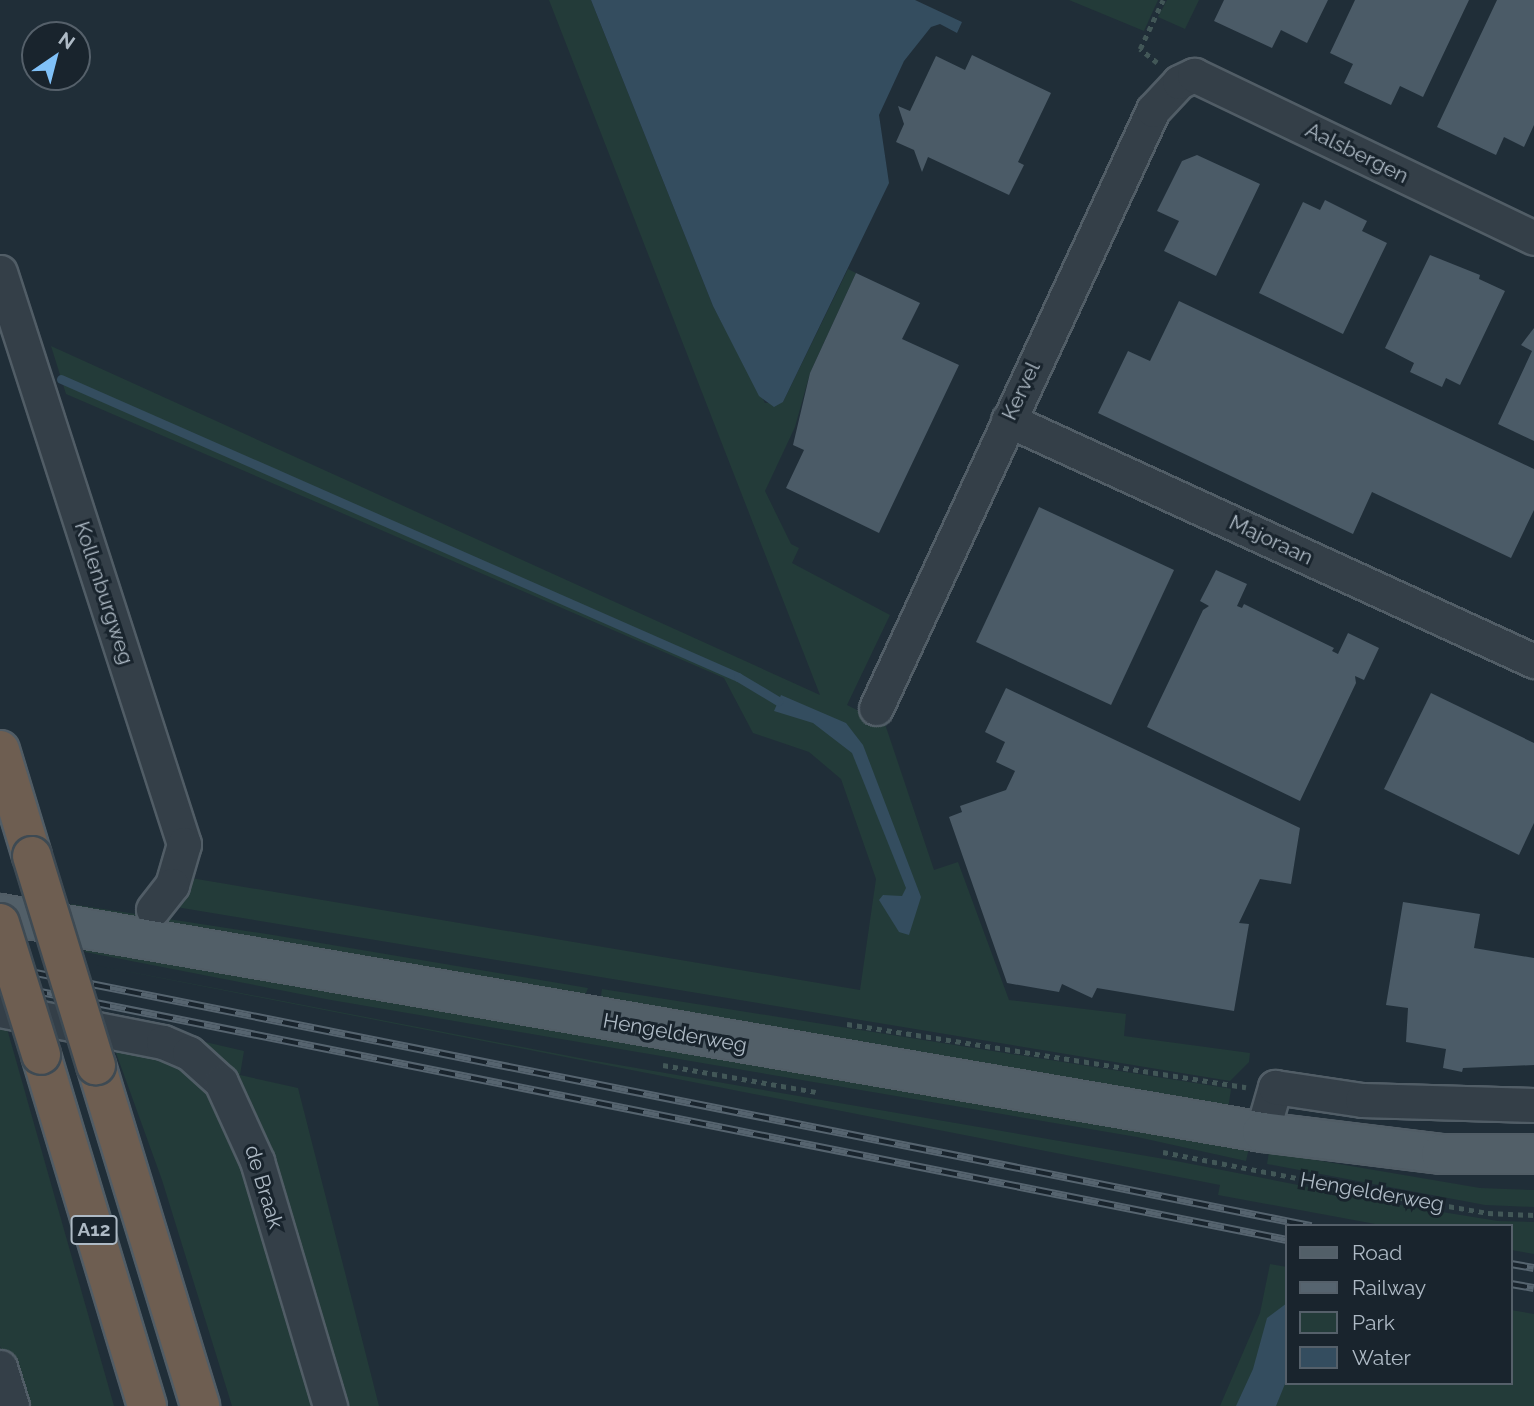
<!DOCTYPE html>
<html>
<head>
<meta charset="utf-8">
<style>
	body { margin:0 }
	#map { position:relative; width:1534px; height:1406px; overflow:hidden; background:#202e38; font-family:Raleway,sans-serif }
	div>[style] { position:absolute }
	.green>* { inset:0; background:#233b39; transform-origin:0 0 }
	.water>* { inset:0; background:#344d5f }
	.stream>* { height:9px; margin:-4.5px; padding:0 4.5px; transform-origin:4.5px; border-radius:4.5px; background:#344d5f }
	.building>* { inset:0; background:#4b5b67; transform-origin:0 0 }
	.path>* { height:4.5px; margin-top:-2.25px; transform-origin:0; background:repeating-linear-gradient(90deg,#425757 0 5px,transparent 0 10px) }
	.roads { filter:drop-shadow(2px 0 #515d66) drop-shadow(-2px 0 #515d66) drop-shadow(0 2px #515d66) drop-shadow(0 -2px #515d66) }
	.minor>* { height:33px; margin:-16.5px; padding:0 16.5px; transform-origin:16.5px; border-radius:16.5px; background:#343f48 }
	.major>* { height:38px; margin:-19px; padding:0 19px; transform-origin:19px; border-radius:19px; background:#525f68 }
	.highway>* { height:38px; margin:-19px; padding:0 19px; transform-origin:19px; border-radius:19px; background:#6e5e51 }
	.rail>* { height:8px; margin-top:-4px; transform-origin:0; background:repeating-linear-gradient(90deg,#19242d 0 16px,#56646f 0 32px); box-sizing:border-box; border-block:2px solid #56646f }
	.bridges { filter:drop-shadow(2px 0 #3e4a53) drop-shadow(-2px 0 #3e4a53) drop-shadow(0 2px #3e4a53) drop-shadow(0 -2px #3e4a53) }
	.highway-bridge>* { height:38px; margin:-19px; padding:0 19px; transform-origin:19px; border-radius:19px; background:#6e5e51 }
	span { translate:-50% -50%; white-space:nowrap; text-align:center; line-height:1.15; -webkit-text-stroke:6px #19242d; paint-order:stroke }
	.shield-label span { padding:2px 5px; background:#19242d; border:2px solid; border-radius:5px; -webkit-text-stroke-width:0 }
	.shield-label { font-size:19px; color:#aebac5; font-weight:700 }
	.street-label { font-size:21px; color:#aebac5 }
	.legend { position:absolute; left:1285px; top:1224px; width:228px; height:161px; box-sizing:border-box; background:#19242d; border:2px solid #55606a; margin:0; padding:9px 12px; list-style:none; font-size:21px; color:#aebac5 }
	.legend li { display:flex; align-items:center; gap:14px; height:35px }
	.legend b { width:35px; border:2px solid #55606a }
	.north { position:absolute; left:21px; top:21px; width:70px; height:70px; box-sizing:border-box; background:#19242d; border:2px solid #55606a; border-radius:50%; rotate:35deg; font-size:19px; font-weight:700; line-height:28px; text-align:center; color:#aebac5 }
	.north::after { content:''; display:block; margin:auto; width:24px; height:32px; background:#80c1f8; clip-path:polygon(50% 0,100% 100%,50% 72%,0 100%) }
</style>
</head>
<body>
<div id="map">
	<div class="green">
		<i style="clip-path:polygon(549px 0,591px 0,713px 306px,765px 403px,783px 402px,848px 269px,856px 273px,810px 373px,795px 427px,765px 491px,791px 544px,799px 548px,792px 563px,890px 615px,847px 705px,885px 724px,934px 870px,958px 862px,1009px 1000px,1126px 1014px,1124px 1036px,1250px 1053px,1249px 1062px,1230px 1081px,176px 907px,173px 897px,185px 877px,860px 990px,876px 879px,841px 779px,809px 752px,753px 733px,724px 678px,66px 394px,51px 346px,820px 695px)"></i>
		<i style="clip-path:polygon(1069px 0,1158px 0,1144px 31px)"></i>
		<i style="clip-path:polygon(1167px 0,1199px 0,1185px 29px,1158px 17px)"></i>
		<i style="clip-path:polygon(71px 904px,273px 935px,588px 988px,583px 1001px,74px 915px)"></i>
		<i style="clip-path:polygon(84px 948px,1249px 1148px,1246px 1161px,1137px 1137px,331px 1000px,85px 952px)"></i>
		<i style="clip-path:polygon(89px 964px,590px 1060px,1176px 1161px,1411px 1207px,1498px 1221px,1534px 1222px,1534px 1254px,1511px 1250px,1511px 1226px,1386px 1226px,1218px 1195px,1220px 1185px)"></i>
		<i style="left:602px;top:989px;width:637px;height:18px;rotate:9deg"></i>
		<i style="clip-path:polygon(0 1018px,4px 1018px,114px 1406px,19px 1406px,0 1346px)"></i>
		<i style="clip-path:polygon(106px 1019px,244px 1051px,240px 1075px,298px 1088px,379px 1406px,340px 1406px,237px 1089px)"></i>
		<i style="clip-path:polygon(111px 1039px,158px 1050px,227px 1104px,324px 1406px,232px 1406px,162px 1180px)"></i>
		<i style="clip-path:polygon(1269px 1152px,1480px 1188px,1534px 1190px,1534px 1207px,1485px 1205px,1267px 1164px)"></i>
		<i style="clip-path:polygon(1270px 1264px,1287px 1267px,1287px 1383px,1511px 1383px,1511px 1310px,1534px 1314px,1534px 1406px,1220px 1406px,1260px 1313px)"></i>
	</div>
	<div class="water">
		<i style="clip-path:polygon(591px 0,915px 0,962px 22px,957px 33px,940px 24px,931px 27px,904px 61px,879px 115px,889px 183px,783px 402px,774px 407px,759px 396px,713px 306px)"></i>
		<i style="clip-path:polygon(781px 695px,846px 723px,863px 745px,921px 897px,909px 935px,899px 932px,879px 900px,883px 895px,902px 896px,906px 888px,852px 753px,813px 723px,774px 711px)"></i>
		<i style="clip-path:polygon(1287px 1303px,1287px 1379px,1276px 1406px,1236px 1406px,1253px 1369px,1267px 1318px)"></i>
	</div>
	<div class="stream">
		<i style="left:61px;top:379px;width:740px;rotate:23.76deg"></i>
		<i style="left:738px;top:677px;width:47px;rotate:31deg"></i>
	</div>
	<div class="building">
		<i style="clip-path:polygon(1224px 0,1328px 0,1307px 43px,1281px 30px,1272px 48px,1214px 21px)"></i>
		<i style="clip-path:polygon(1355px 0,1469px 0,1423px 97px,1400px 86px,1391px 105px,1344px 83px,1353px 64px,1330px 53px)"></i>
		<i style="clip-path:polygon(1497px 0,1534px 0,1534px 125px,1524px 147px,1504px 137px,1496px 155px,1437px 127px)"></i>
		<i style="clip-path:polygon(972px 55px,1051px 93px,1018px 162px,1024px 165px,1009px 195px,928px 157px,922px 172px,914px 150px,896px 142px,904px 124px,898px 106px,910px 111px,936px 56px,965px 70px)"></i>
		<i style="clip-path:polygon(1197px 155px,1260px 184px,1216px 276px,1164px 251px,1179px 221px,1157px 211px,1182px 161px)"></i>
		<i style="clip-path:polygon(1325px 200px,1367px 221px,1362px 231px,1387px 243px,1343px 334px,1259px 293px,1303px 202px,1320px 210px)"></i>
		<i style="clip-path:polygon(1430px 255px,1480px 275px,1479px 279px,1505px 291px,1460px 385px,1446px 378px,1442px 387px,1410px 372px,1414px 363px,1385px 348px)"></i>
		<i style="clip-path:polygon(856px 273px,920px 303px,902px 339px,959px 365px,879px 533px,786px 488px,804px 450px,793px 445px,810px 373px)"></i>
		<i style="clip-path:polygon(1179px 301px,1534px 469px,1534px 510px,1511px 558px,1372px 492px,1353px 534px,1098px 413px,1128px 351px,1150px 361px)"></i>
		<i style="clip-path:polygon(1534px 328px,1534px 441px,1498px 424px,1532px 351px,1521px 345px)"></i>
		<i style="left:1039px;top:507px;width:149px;height:149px;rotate:25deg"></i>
		<i style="clip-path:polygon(1216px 570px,1247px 584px,1237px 606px,1242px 608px,1244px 604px,1334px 648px,1332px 651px,1338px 654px,1348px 633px,1379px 648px,1364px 680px,1355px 676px,1356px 683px,1300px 801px,1147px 727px,1203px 610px,1209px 606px,1200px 601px)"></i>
		<i style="clip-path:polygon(1006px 688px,1300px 828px,1291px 884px,1260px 879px,1239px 923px,1249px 924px,1234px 1011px,1097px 988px,1092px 998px,1062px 984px,1059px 992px,1007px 983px,949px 817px,962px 812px,960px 806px,1006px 790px,1015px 771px,996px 762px,1005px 742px,985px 732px)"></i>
		<i style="clip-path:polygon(1431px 693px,1534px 743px,1534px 823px,1519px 855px,1384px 789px)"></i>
		<i style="clip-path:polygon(1403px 902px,1480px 914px,1474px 948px,1534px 958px,1534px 1065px,1463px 1068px,1462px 1072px,1443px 1068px,1446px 1049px,1406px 1042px,1408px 1008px,1386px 1005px)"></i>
	</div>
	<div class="path">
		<i style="left:1157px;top:63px;width:22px;rotate:-141deg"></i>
		<i style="left:1140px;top:49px;width:54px;rotate:-64.9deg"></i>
		<i style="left:847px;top:1024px;width:404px;rotate:9deg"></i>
		<i style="left:663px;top:1065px;width:155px;rotate:10deg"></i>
		<i style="left:1163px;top:1152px;width:231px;rotate:11deg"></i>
		<i style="left:1390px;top:1196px;width:99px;rotate:9.8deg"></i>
		<i style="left:1488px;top:1213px;width:46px;rotate:2.5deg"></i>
	</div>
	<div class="roads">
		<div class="minor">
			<i style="left:0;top:272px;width:601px;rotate:72.17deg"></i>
			<i style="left:184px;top:844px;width:43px;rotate:106.3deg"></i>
			<i style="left:172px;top:885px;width:31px;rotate:128deg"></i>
			<i style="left:1008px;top:420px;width:579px;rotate:24.62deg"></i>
			<i style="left:876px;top:708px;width:659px;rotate:-65.15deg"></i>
			<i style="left:1153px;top:110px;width:38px;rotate:-47deg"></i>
			<i style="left:1179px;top:82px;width:17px;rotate:-25deg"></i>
			<i style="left:1194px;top:75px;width:377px;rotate:25.6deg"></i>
			<i style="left:0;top:1010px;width:166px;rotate:11.1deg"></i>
			<i style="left:163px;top:1042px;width:28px;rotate:23deg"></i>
			<i style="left:189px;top:1053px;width:43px;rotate:42.2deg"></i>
			<i style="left:221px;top:1082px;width:87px;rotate:65.5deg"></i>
			<i style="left:257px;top:1161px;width:256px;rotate:73.4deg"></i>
			<i style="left:1262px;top:1132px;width:47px;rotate:-73.9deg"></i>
			<i style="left:1275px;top:1087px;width:88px;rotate:8.5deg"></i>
			<i style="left:1362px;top:1100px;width:172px;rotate:1.7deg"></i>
			<i style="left:0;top:1367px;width:41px;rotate:72.9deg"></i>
		</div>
		<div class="major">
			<i style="left:0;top:914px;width:1281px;rotate:9.8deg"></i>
			<i style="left:1262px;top:1132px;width:180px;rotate:7deg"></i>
			<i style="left:1441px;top:1154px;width:93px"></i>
		</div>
		<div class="highway">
			<i style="left:0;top:750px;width:111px;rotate:73.2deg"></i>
			<i style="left:41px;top:1055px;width:367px;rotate:73.2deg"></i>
			<i style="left:96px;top:1065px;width:357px;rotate:73deg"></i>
		</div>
	</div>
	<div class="rail">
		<i style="left:0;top:966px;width:1337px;rotate:11.22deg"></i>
		<i style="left:0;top:984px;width:1312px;rotate:11.25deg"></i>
		<i style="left:1511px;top:1264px;width:23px;rotate:10deg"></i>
		<i style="left:1511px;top:1284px;width:23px;rotate:10deg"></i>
	</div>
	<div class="bridges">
		<div class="highway-bridge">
			<i style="left:32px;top:856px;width:219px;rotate:73deg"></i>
			<i style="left:0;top:923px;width:138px;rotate:72.7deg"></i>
		</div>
	</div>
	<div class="shield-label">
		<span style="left:94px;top:1230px">A12</span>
	</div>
	<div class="street-label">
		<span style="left:1357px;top:153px;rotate:26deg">Aalsbergen</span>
		<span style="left:1021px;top:391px;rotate:-65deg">Kervel</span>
		<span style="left:1271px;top:540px;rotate:25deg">Majoraan</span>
		<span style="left:104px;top:593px;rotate:72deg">Kollenburgweg</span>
		<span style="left:675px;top:1033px;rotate:10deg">Hengelderweg</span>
		<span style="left:264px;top:1187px;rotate:73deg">de Braak</span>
		<span style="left:1372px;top:1192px;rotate:10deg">Hengelderweg</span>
	</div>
	<ul class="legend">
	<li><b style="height:9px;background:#525f68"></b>Road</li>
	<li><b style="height:9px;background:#56646f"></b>Railway</li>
	<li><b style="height:19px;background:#233b39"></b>Park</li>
	<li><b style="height:19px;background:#344d5f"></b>Water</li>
	</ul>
	<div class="north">N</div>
</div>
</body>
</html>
